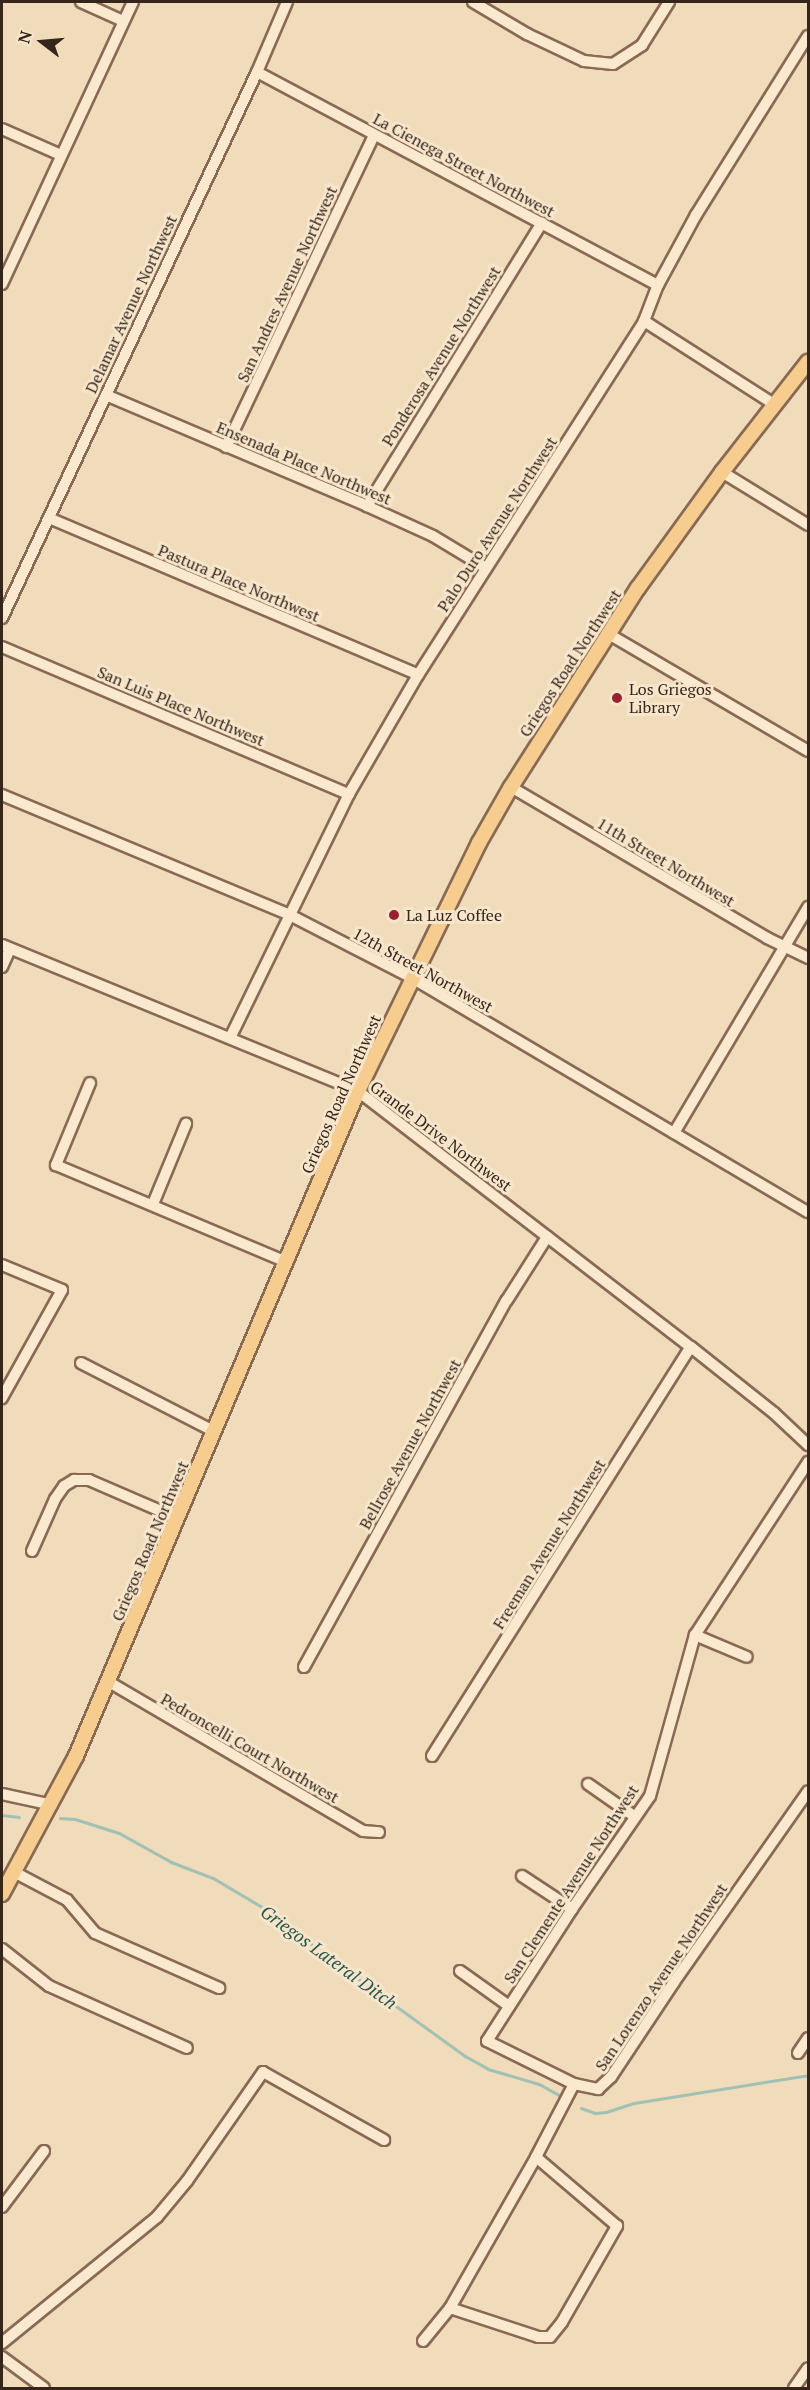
<!DOCTYPE html>
<html>
<head>
<meta charset="utf-8">
<style>
	body { margin:0 }
	#map { position:relative; width:810px; height:2390px; overflow:hidden; background:#f0dbbb; font-family:"PT Serif",serif }
	div>[style] { position:absolute }
	.stream>* { height:3px; margin:-1.5px; padding:0 1.5px; transform-origin:1.5px; border-radius:1.5px; background:#a0c1b3 }
	.roads { filter:drop-shadow(2px 0 #886a54) drop-shadow(-2px 0 #886a54) drop-shadow(0 2px #886a54) drop-shadow(0 -2px #886a54) }
	.minor>* { height:10px; margin:-5px; padding:0 5px; transform-origin:5px; border-radius:5px; background:#fbe9cf }
	.major>* { height:14px; margin:-7px; padding:0 7px; transform-origin:7px; border-radius:7px; background:#f7cc8f }
	.dots>* { width:16px; height:16px; translate:-50% -50%; box-sizing:border-box; border:3px solid #f7e6cb; border-radius:50% }
	span { translate:-50% -50%; white-space:nowrap; text-align:center; line-height:1.15; -webkit-text-stroke:6px #f7e6cb; paint-order:stroke }
	.street-label { font-size:16px; color:#36251a }
	.poi-label { font-size:16px; color:#36251a }
	.left { translate:0 -50%; text-align:left }
	.water-label { font-size:18px; color:#28574f; font-style:italic }
	.frame { position:absolute; inset:0; border:3px solid #36251a; pointer-events:none }
	.north { position:absolute; left:12px; top:12px; width:60px; height:60px; -webkit-text-stroke:4px #f7e6cb; paint-order:stroke; rotate:286deg; font-size:16px; font-weight:700; line-height:24px; text-align:center; color:#36251a }
	.north::after { content:''; display:block; margin:auto; width:21px; height:27px; background:#36251a; clip-path:polygon(50% 0,100% 100%,50% 72%,0 100%) }
</style>
</head>
<body>
<div id="map">
	<div class="stream">
		<i style="left:2px;top:1815px;width:17px;rotate:7deg"></i>
		<i style="left:60px;top:1818px;width:15px;rotate:4deg"></i>
		<i style="left:75px;top:1819px;width:46px;rotate:17.7deg"></i>
		<i style="left:119px;top:1833px;width:60px;rotate:29.1deg"></i>
		<i style="left:171px;top:1862px;width:45px;rotate:20.9deg"></i>
		<i style="left:213px;top:1878px;width:86px;rotate:30.7deg"></i>
		<i style="left:287px;top:1922px;width:40px;rotate:42deg"></i>
		<i style="left:317px;top:1949px;width:183px;rotate:35.9deg"></i>
		<i style="left:465px;top:2056px;width:26px;rotate:29deg"></i>
		<i style="left:488px;top:2069px;width:53px;rotate:16.4deg"></i>
		<i style="left:539px;top:2084px;width:23px;rotate:29deg"></i>
		<i style="left:581px;top:2108px;width:15px;rotate:20deg"></i>
		<i style="left:595px;top:2113px;width:11px;rotate:-5deg"></i>
		<i style="left:606px;top:2112px;width:29px;rotate:-18deg"></i>
		<i style="left:634px;top:2103px;width:176px;rotate:-9.1deg"></i>
	</div>
	<div class="roads">
		<div class="minor">
			<i style="left:81px;top:2px;width:46px;rotate:24.3deg"></i>
			<i style="left:473px;top:2px;width:63px;rotate:30.7deg"></i>
			<i style="left:527px;top:34px;width:63px;rotate:25.3deg"></i>
			<i style="left:584px;top:61px;width:29px;rotate:6deg"></i>
			<i style="left:613px;top:64px;width:35px;rotate:-33deg"></i>
			<i style="left:642px;top:45px;width:51px;rotate:-57.9deg"></i>
			<i style="left:257px;top:72px;width:454px;rotate:28deg"></i>
			<i style="left:2px;top:129px;width:64px;rotate:23.8deg"></i>
			<i style="left:2px;top:284px;width:311px;rotate:-65.1deg"></i>
			<i style="left:644px;top:321px;width:154px;rotate:32.6deg"></i>
			<i style="left:106px;top:395px;width:284px;rotate:23deg"></i>
			<i style="left:367px;top:506px;width:72px;rotate:24.4deg"></i>
			<i style="left:433px;top:536px;width:62px;rotate:31.1deg"></i>
			<i style="left:226px;top:447px;width:345px;rotate:-64.6deg"></i>
			<i style="left:722px;top:472px;width:101px;rotate:31.6deg"></i>
			<i style="left:367px;top:506px;width:333px;rotate:-58.3deg"></i>
			<i style="left:49px;top:518px;width:401px;rotate:23deg"></i>
			<i style="left:2px;top:618px;width:603px;rotate:-64.97deg"></i>
			<i style="left:257px;top:72px;width:76px;rotate:-66.8deg"></i>
			<i style="left:607px;top:633px;width:233px;rotate:30.4deg"></i>
			<i style="left:2px;top:647px;width:377px;rotate:23deg"></i>
			<i style="left:511px;top:787px;width:297px;rotate:30.5deg"></i>
			<i style="left:767px;top:938px;width:46px;rotate:26deg"></i>
			<i style="left:2px;top:795px;width:312px;rotate:22.6deg"></i>
			<i style="left:290px;top:915px;width:137px;rotate:27.3deg"></i>
			<i style="left:412px;top:978px;width:460px;rotate:30.6deg"></i>
			<i style="left:2px;top:945px;width:385px;rotate:22.3deg"></i>
			<i style="left:358px;top:1091px;width:420px;rotate:37.6deg"></i>
			<i style="left:691px;top:1347px;width:106px;rotate:38.5deg"></i>
			<i style="left:774px;top:1413px;width:47px;rotate:43.3deg"></i>
			<i style="left:2px;top:967px;width:20px;rotate:-66deg"></i>
			<i style="left:230px;top:1038px;width:271px;rotate:-64deg"></i>
			<i style="left:349px;top:794px;width:138px;rotate:-59.9deg"></i>
			<i style="left:418px;top:675px;width:420px;rotate:-57.4deg"></i>
			<i style="left:644px;top:321px;width:39px;rotate:-69deg"></i>
			<i style="left:658px;top:285px;width:80px;rotate:-61.5deg"></i>
			<i style="left:696px;top:215px;width:211px;rotate:-58deg"></i>
			<i style="left:90px;top:1083px;width:89px;rotate:112.5deg"></i>
			<i style="left:56px;top:1165px;width:251px;rotate:22.8deg"></i>
			<i style="left:674px;top:1133px;width:263px;rotate:-59.3deg"></i>
			<i style="left:153px;top:1204px;width:87px;rotate:-67.6deg"></i>
			<i style="left:2px;top:1265px;width:65px;rotate:22.6deg"></i>
			<i style="left:62px;top:1290px;width:124px;rotate:119.1deg"></i>
			<i style="left:81px;top:1363px;width:151px;rotate:27.2deg"></i>
			<i style="left:32px;top:1551px;width:57px;rotate:-66.1deg"></i>
			<i style="left:55px;top:1499px;width:16px;rotate:-55deg"></i>
			<i style="left:64px;top:1486px;width:12px;rotate:-31deg"></i>
			<i style="left:74px;top:1480px;width:15px"></i>
			<i style="left:89px;top:1480px;width:96px;rotate:23.4deg"></i>
			<i style="left:695px;top:1635px;width:56px;rotate:22.9deg"></i>
			<i style="left:304px;top:1667px;width:419px;rotate:-61.1deg"></i>
			<i style="left:507px;top:1300px;width:75px;rotate:-57.6deg"></i>
			<i style="left:109px;top:1682px;width:294px;rotate:30.4deg"></i>
			<i style="left:363px;top:1831px;width:16px;rotate:4deg"></i>
			<i style="left:432px;top:1756px;width:484px;rotate:-57.7deg"></i>
			<i style="left:588px;top:1784px;width:56px;rotate:34.8deg"></i>
			<i style="left:2px;top:1794px;width:51px;rotate:12.4deg"></i>
			<i style="left:14px;top:1872px;width:60px;rotate:27.8deg"></i>
			<i style="left:67px;top:1900px;width:43px;rotate:49.7deg"></i>
			<i style="left:95px;top:1933px;width:136px;rotate:23.9deg"></i>
			<i style="left:522px;top:1876px;width:60px;rotate:33.4deg"></i>
			<i style="left:2px;top:1949px;width:60px;rotate:38.2deg"></i>
			<i style="left:49px;top:1986px;width:151px;rotate:24.2deg"></i>
			<i style="left:460px;top:1971px;width:60px;rotate:35.5deg"></i>
			<i style="left:798px;top:2053px;width:18px;rotate:-56deg"></i>
			<i style="left:574px;top:2084px;width:97px;rotate:-153.7deg"></i>
			<i style="left:487px;top:2041px;width:157px;rotate:-57.2deg"></i>
			<i style="left:572px;top:1909px;width:137px;rotate:-55.4deg"></i>
			<i style="left:650px;top:1796px;width:167px;rotate:-74.4deg"></i>
			<i style="left:695px;top:1635px;width:207px;rotate:-56.8deg"></i>
			<i style="left:2px;top:2207px;width:70px;rotate:-53.1deg"></i>
			<i style="left:450px;top:2308px;width:93px;rotate:18.2deg"></i>
			<i style="left:538px;top:2337px;width:12px"></i>
			<i style="left:550px;top:2337px;width:19px;rotate:-51deg"></i>
			<i style="left:562px;top:2322px;width:111px;rotate:-60.2deg"></i>
			<i style="left:617px;top:2226px;width:106px;rotate:-139.6deg"></i>
			<i style="left:423px;top:2341px;width:43px;rotate:-50.7deg"></i>
			<i style="left:450px;top:2308px;width:174px;rotate:-60.3deg"></i>
			<i style="left:536px;top:2157px;width:82px;rotate:-62.5deg"></i>
			<i style="left:574px;top:2084px;width:25px;rotate:12deg"></i>
			<i style="left:598px;top:2089px;width:18px;rotate:-43deg"></i>
			<i style="left:611px;top:2077px;width:114px;rotate:-56.4deg"></i>
			<i style="left:674px;top:1982px;width:233px;rotate:-54.9deg"></i>
			<i style="left:2px;top:2343px;width:200px;rotate:-39.1deg"></i>
			<i style="left:157px;top:2217px;width:47px;rotate:-50.2deg"></i>
			<i style="left:187px;top:2181px;width:133px;rotate:-55.1deg"></i>
			<i style="left:263px;top:2072px;width:139px;rotate:29.3deg"></i>
			<i style="left:2px;top:2357px;width:52px;rotate:36.4deg"></i>
			<i style="left:794px;top:2388px;width:24px;rotate:-55deg"></i>
		</div>
		<div class="major">
			<i style="left:2px;top:1894px;width:157px;rotate:-61.8deg"></i>
			<i style="left:76px;top:1756px;width:722px;rotate:-67.02deg"></i>
			<i style="left:358px;top:1091px;width:276px;rotate:-64deg"></i>
			<i style="left:479px;top:843px;width:64px;rotate:-60.3deg"></i>
			<i style="left:511px;top:787px;width:236px;rotate:-57.5deg"></i>
			<i style="left:638px;top:588px;width:143px;rotate:-54.1deg"></i>
			<i style="left:722px;top:472px;width:140px;rotate:-52deg"></i>
		</div>
	</div>
	<div class="dots">
		<i style="left:617px;top:698px;background:#9a212f"></i>
		<i style="left:394px;top:915px;background:#9a212f"></i>
	</div>
	<div class="street-label">
		<span style="left:464px;top:165px;rotate:28deg">La Cienega Street Northwest</span>
		<span style="left:287px;top:284px;rotate:-65deg">San Andres Avenue Northwest</span>
		<span style="left:131px;top:304px;rotate:-65deg">Delamar Avenue Northwest</span>
		<span style="left:441px;top:356px;rotate:-58deg">Ponderosa Avenue Northwest</span>
		<span style="left:304px;top:463px;rotate:23deg">Ensenada Place Northwest</span>
		<span style="left:497px;top:524px;rotate:-57deg">Palo Duro Avenue Northwest</span>
		<span style="left:239px;top:583px;rotate:23deg">Pastura Place Northwest</span>
		<span style="left:570px;top:663px;rotate:-57deg">Griegos Road Northwest</span>
		<span style="left:181px;top:706px;rotate:23deg">San Luis Place Northwest</span>
		<span style="left:666px;top:862px;rotate:31deg">11th Street Northwest</span>
		<span style="left:423px;top:970px;rotate:29deg">12th Street Northwest</span>
		<span style="left:341px;top:1094px;rotate:-66deg">Griegos Road Northwest</span>
		<span style="left:441px;top:1136px;rotate:37deg">Grande Drive Northwest</span>
		<span style="left:410px;top:1444px;rotate:-61deg">Bellrose Avenue Northwest</span>
		<span style="left:150px;top:1541px;rotate:-67deg">Griegos Road Northwest</span>
		<span style="left:549px;top:1544px;rotate:-58deg">Freeman Avenue Northwest</span>
		<span style="left:250px;top:1748px;rotate:30deg">Pedroncelli Court Northwest</span>
		<span style="left:571px;top:1884px;rotate:-57deg">San Clemente Avenue Northwest</span>
		<span style="left:661px;top:1977px;rotate:-56deg">San Lorenzo Avenue Northwest</span>
	</div>
	<div class="poi-label">
		<span class="left" style="left:629px;top:698px">Los Griegos<br>Library</span>
		<span class="left" style="left:406px;top:915px">La Luz Coffee</span>
	</div>
	<div class="water-label">
		<span style="left:329px;top:1957px;rotate:36deg">Griegos Lateral Ditch</span>
	</div>
	<div class="frame"></div>
	<div class="north">N</div>
</div>
</body>
</html>
